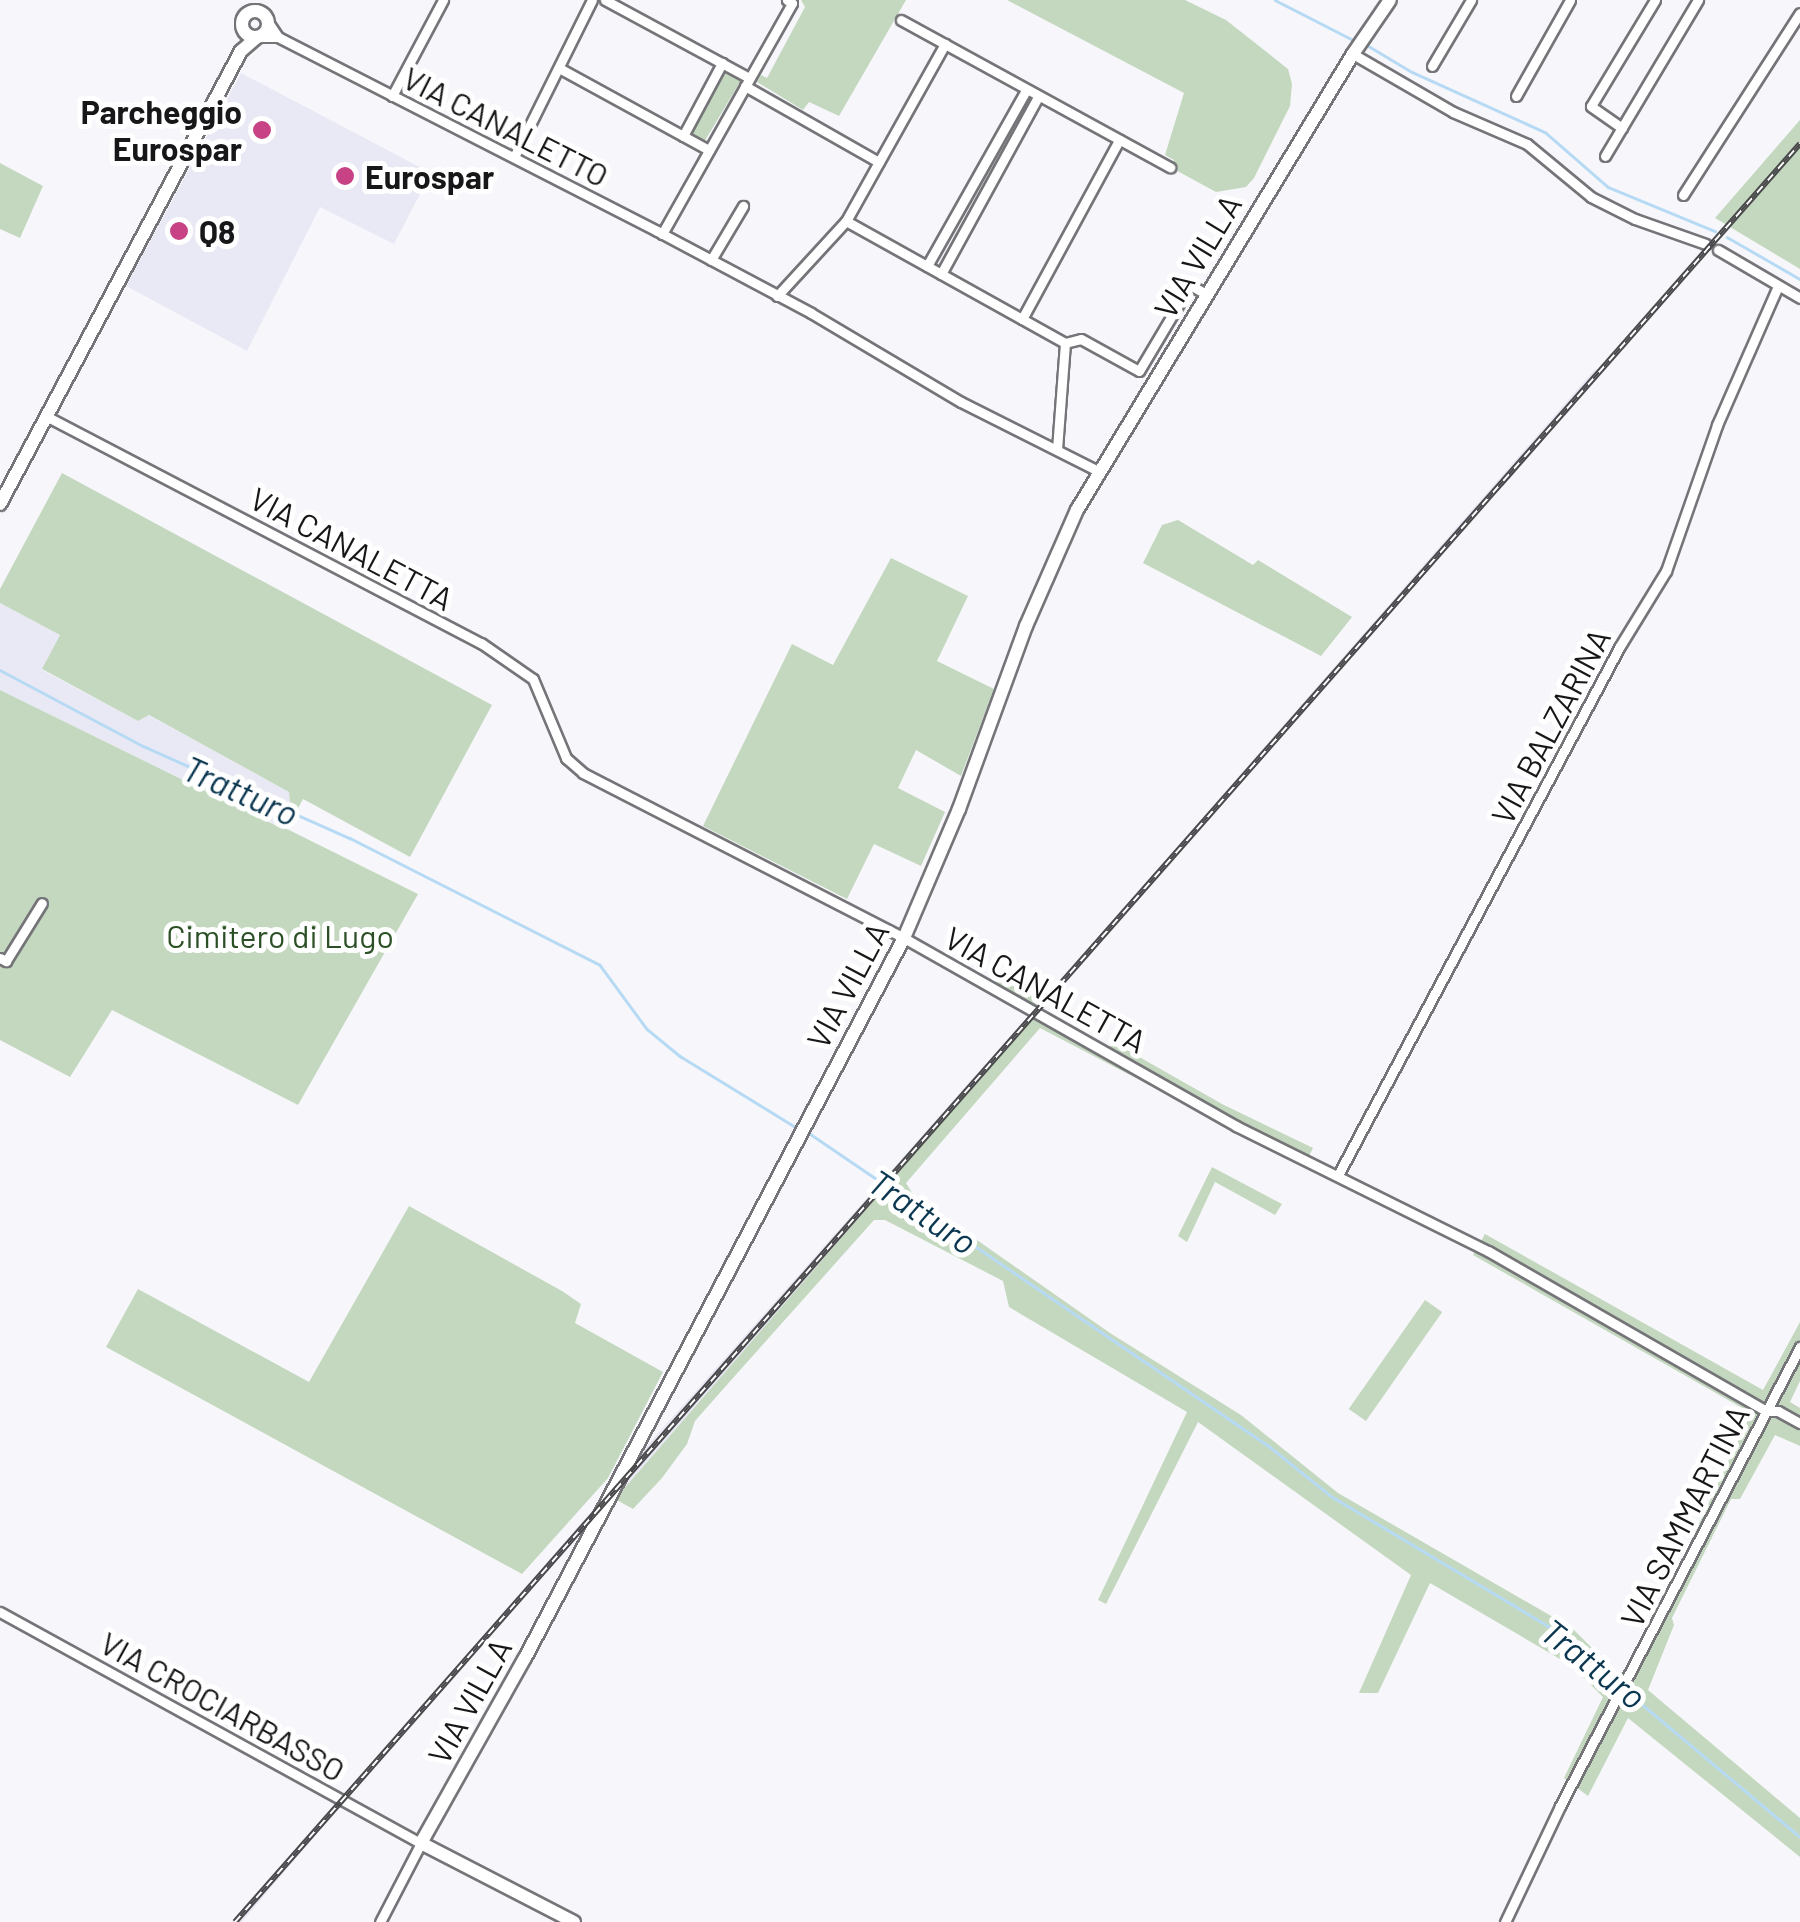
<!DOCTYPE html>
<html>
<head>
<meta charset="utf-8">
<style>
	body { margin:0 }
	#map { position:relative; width:1800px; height:1922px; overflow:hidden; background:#f7f7fb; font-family:Barlow,sans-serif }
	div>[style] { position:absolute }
	.built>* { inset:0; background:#e9e9f5 }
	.green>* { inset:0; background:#c4d8bf; transform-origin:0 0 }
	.stream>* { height:2.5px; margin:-1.25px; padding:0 1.25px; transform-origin:1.25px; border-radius:1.25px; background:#b7daf4 }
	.roads { filter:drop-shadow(2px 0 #757579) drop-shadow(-2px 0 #757579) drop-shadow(0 2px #757579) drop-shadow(0 -2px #757579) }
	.street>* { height:9px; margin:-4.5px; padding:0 4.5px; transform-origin:4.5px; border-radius:4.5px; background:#fff }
	.secondary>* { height:12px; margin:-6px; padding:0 6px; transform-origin:6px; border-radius:6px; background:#fff }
	.secondary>.ring { margin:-6px; padding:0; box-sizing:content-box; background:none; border:12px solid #fff; border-radius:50% }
	.rail>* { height:6px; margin-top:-3px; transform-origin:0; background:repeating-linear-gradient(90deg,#fff 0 8px,#48484b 0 16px); box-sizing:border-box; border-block:2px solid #48484b }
	.dots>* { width:28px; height:28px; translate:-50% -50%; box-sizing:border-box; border:5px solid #fff; border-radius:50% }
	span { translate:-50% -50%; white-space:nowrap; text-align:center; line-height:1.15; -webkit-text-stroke:10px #fff; paint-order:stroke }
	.poi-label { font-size:32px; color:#171719; font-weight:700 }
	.right { translate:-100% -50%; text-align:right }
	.left { translate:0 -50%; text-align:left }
	.street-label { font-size:32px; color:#171719 }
	.park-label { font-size:32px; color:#2c5025 }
	.water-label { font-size:35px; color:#0b3751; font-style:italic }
</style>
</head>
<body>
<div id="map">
	<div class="built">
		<i style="clip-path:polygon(241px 73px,431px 173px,394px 244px,320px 207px,247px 351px,126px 286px)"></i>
		<i style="clip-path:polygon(1595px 369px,1600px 373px,1040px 1010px,1037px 1007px)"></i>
		<i style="clip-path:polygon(0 603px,60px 635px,42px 670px,138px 721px,148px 715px,289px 792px,290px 803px,278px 826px,0 690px)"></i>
		<i style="clip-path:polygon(1030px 1014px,1034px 1016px,1020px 1034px,615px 1499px,637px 1457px)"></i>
		<i style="clip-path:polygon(596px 1506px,590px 1523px,348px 1796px,345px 1795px)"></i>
		<i style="clip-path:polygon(338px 1803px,341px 1805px,242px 1922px,231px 1922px)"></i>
	</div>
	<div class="green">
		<i style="clip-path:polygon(801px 0,906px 0,839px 116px,809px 102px,803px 110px,757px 82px,761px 75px,767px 78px,805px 7px)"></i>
		<i style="clip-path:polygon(1007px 0,1185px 0,1226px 20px,1288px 69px,1292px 84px,1290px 106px,1254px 178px,1246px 187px,1216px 192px,1170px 167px,1174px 160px,1165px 155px,1184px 93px)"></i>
		<i style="left:723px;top:66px;width:23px;height:77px;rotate:31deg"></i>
		<i style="clip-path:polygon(1800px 120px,1800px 269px,1715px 218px)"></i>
		<i style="clip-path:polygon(0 163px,43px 186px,20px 238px,0 229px)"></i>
		<i style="clip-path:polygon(62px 473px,492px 705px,410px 857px,303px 799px,287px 829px,418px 894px,298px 1105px,112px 1010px,70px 1077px,0 1040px,0 690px,277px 826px,290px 803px,289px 792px,149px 715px,138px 721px,42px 669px,60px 635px,0 603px,0 589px)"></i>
		<i style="clip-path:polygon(1178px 520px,1253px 565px,1258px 560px,1352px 617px,1321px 656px,1143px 563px,1162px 525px)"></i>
		<i style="clip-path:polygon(891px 558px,968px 596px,937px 661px,994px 689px,961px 776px,916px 750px,898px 788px,945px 812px,921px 866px,874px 844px,847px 899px,703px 826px,792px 644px,833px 665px)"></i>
		<i style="clip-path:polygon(996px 974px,1030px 993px,1040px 1010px,1107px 1046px,1120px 1046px,1222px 1104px,1313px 1148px,1304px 1166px,1040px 1028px,906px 1183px,914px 1196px,1110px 1333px,1241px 1415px,1338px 1493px,1572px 1628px,1617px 1673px,1624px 1672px,1669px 1588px,1751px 1413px,1473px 1255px,1485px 1234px,1763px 1390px,1800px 1322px,1800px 1381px,1790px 1402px,1800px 1408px,1800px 1446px,1775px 1435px,1740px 1499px,1731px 1499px,1672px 1618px,1674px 1625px,1648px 1690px,1800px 1818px,1800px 1857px,1628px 1718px,1588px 1796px,1564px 1778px,1603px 1697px,1572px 1666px,1430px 1583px,1378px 1693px,1359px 1693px,1411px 1575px,1198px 1422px,1106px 1604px,1098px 1600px,1187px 1412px,1009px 1307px,1003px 1281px,885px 1220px,874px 1220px,717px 1396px,695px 1421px,687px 1444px,662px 1478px,633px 1509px,615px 1499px,1033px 1017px,990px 994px)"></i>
		<i style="clip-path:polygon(1212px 1167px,1282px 1204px,1275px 1215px,1215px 1182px,1187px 1242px,1178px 1236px)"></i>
		<i style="clip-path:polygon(409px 1206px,562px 1291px,581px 1304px,575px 1323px,663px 1372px,608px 1478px,522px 1574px,106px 1347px,138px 1289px,309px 1382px)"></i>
		<i style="left:1425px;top:1300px;width:21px;height:133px;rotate:35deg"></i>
	</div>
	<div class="stream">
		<i style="left:1275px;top:0;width:88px;rotate:27.1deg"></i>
		<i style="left:1367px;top:45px;width:52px;rotate:31deg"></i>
		<i style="left:1412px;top:72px;width:146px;rotate:24.3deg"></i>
		<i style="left:1545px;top:132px;width:84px;rotate:41.1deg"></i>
		<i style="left:1608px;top:187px;width:116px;rotate:22.4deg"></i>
		<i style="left:1727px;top:237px;width:84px;rotate:29.9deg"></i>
		<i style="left:0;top:670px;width:162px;rotate:28deg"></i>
		<i style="left:143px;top:746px;width:227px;rotate:24deg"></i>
		<i style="left:350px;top:838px;width:280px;rotate:26.9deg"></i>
		<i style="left:600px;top:965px;width:79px;rotate:53.7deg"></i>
		<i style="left:647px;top:1029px;width:43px;rotate:39.3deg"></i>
		<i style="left:680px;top:1056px;width:137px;rotate:31.6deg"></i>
		<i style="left:809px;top:1133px;width:558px;rotate:34.26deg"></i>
		<i style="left:1270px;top:1447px;width:78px;rotate:38.8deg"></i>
		<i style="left:1331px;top:1496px;width:287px;rotate:30.9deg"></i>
		<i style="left:1577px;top:1643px;width:59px;rotate:45deg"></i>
		<i style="left:1625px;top:1690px;width:229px;rotate:40deg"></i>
	</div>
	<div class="roads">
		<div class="street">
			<i style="left:605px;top:0;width:164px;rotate:28.4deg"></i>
			<i style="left:901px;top:20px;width:307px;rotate:28.7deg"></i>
			<i style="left:268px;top:22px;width:18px;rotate:56deg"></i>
			<i style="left:261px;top:37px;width:17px"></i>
			<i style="left:278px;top:37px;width:426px;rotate:27.1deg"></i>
			<i style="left:657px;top:231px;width:174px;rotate:28deg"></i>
			<i style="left:811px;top:313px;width:174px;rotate:30.7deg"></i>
			<i style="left:961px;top:402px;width:153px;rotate:26.7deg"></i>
			<i style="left:1353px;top:54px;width:116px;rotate:30.1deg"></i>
			<i style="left:1453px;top:112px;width:81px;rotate:23.4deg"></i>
			<i style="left:1527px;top:144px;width:83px;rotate:39.6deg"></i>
			<i style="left:1591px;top:197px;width:49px;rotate:26.6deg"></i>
			<i style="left:1635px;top:219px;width:75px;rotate:19.4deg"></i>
			<i style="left:1432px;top:66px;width:77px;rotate:-59.4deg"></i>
			<i style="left:559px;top:68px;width:171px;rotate:28.7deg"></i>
			<i style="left:745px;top:86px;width:154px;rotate:29.6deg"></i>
			<i style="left:392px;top:96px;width:109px;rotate:-62deg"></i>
			<i style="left:1516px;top:96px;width:110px;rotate:-60.6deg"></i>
			<i style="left:1622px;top:128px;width:38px;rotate:-145deg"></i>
			<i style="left:1591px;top:106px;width:124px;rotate:-58.9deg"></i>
			<i style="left:683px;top:136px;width:83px;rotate:-61.9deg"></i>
			<i style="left:1605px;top:156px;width:182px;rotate:-59.2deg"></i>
			<i style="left:514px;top:157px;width:175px;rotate:-63.6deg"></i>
			<i style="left:1683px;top:195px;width:216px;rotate:-57.3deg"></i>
			<i style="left:846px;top:221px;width:251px;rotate:29.1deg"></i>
			<i style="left:1065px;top:343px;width:107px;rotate:94.3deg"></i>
			<i style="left:662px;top:234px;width:265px;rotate:-60.6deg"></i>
			<i style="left:792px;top:3px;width:6px;rotate:-149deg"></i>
			<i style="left:1718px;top:250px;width:95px;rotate:30.3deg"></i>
			<i style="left:711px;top:260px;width:63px;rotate:-59.3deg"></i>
			<i style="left:927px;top:266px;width:202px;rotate:-60.6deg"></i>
			<i style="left:941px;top:274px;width:202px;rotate:-61.3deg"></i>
			<i style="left:777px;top:296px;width:102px;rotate:-47.4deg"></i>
			<i style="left:846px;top:221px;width:203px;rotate:-60.8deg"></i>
			<i style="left:1022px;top:319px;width:204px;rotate:-61.5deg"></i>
			<i style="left:1065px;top:343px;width:16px;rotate:-14deg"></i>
			<i style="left:1081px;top:339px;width:66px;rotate:28.9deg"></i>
			<i style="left:1139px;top:371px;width:100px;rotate:-59.3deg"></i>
			<i style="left:1190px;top:285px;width:18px;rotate:29deg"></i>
			<i style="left:46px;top:416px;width:491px;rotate:27.6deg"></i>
			<i style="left:481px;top:643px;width:63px;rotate:34.7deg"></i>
			<i style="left:533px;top:679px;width:86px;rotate:67.3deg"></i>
			<i style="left:566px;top:758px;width:23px;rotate:41deg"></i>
			<i style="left:583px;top:773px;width:361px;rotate:27.2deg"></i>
			<i style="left:904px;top:938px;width:382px;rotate:29.5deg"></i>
			<i style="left:1236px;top:1126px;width:281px;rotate:26.4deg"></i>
			<i style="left:1488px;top:1251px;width:321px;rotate:29.9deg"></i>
			<i style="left:1766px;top:1411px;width:12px"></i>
			<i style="left:1778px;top:1411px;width:25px;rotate:29deg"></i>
			<i style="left:0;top:958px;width:7px;rotate:27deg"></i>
			<i style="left:6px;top:961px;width:68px;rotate:-58.2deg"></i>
			<i style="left:1338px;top:1175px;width:599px;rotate:-61.94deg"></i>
			<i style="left:1620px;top:646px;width:88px;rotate:-58.5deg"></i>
			<i style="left:1666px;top:571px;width:155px;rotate:-70.7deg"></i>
			<i style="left:1717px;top:425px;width:150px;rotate:-66.3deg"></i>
			<i style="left:0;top:1612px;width:480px;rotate:28.8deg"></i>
			<i style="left:421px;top:1843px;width:89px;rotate:117.4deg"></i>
			<i style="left:1505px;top:1922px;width:128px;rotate:-64.6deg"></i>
			<i style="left:1560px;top:1806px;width:518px;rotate:-62.4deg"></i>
		</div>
		<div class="secondary">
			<i class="ring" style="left:242px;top:11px;width:14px;height:14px"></i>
			<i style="left:0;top:504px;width:513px;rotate:-61.99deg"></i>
			<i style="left:241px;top:51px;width:20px;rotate:-41deg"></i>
			<i style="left:574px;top:1922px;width:172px;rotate:-152.7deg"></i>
			<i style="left:421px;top:1843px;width:212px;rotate:-60.7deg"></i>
			<i style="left:525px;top:1658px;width:814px;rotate:-62.24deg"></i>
			<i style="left:904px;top:938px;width:140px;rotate:-66.9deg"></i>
			<i style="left:959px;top:809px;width:195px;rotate:-69.9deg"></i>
			<i style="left:1026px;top:626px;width:127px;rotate:-66.3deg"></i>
			<i style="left:1077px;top:510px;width:533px;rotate:-58.82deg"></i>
			<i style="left:1353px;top:54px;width:65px;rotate:-55.6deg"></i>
		</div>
	</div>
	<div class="rail">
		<i style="left:235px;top:1922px;width:2369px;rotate:-48.65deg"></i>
	</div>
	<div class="dots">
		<i style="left:262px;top:130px;background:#c74386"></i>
		<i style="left:345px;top:176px;background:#c74386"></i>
		<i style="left:179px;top:231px;background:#c74386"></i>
	</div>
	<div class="poi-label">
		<span class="right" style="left:242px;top:130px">Parcheggio<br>Eurospar</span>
		<span class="left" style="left:365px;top:176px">Eurospar</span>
		<span class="left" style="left:199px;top:231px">Q8</span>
	</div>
	<div class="street-label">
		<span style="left:506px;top:126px;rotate:27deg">VIA CANALETTO</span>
		<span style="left:1197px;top:256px;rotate:-59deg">VIA VILLA</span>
		<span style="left:352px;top:548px;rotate:28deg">VIA CANALETTA</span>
		<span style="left:1550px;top:726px;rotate:-62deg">VIA BALZARINA</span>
		<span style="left:847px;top:985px;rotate:-62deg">VIA VILLA</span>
		<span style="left:1046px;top:989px;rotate:29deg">VIA CANALETTA</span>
		<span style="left:1684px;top:1516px;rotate:-63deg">VIA SAMMARTINA</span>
		<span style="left:469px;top:1701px;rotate:-61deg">VIA VILLA</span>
		<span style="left:223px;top:1706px;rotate:29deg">VIA CROCIARBASSO</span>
	</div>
	<div class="park-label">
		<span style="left:280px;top:935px">Cimitero di Lugo</span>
	</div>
	<div class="water-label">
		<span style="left:241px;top:790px;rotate:24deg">Tratturo</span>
		<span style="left:923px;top:1211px;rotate:34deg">Tratturo</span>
		<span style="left:1594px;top:1663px;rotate:38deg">Tratturo</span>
	</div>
</div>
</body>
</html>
